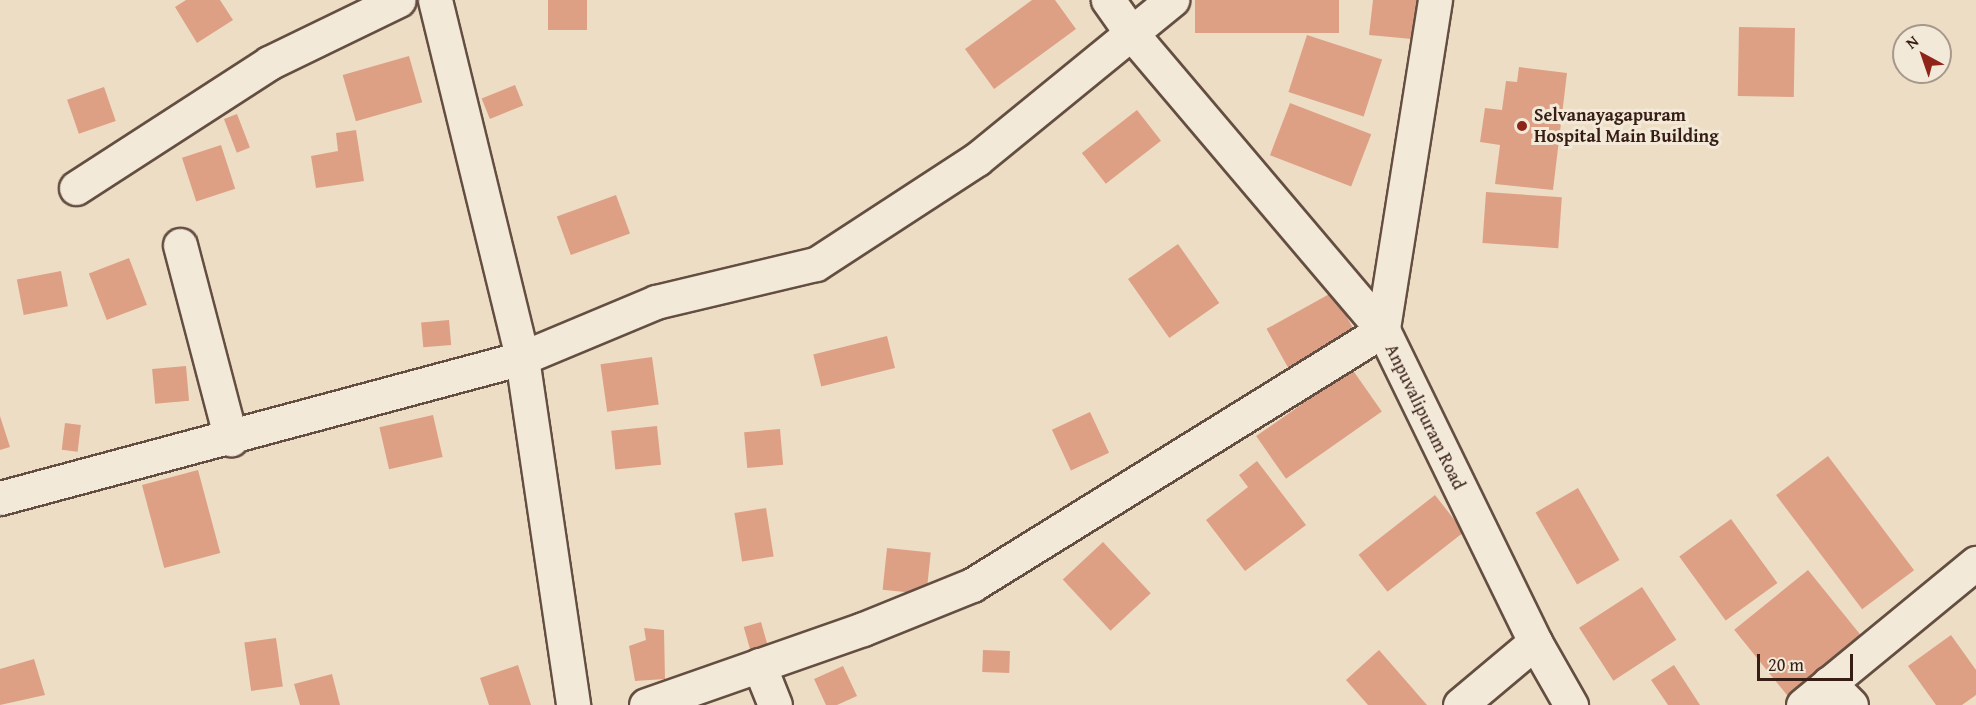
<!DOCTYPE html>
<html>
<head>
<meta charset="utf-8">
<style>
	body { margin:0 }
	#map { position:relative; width:1976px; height:705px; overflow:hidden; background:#edddc5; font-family:"Gentium Book Plus",serif }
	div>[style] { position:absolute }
	.building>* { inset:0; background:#dea085; transform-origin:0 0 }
	.roads { filter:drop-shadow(2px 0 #644e41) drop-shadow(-2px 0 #644e41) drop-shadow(0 2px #644e41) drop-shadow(0 -2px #644e41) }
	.minor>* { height:33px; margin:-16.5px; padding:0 16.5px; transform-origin:16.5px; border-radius:16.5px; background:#f3e9d9 }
	.dots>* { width:16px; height:16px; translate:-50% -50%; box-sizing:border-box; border:3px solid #f3e9d9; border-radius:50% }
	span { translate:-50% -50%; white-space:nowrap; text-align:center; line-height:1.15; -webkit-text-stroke:6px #f3e9d9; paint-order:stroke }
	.poi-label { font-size:18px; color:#361e15; font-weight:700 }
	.left { translate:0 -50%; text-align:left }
	.street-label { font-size:18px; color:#361e15 }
	.north { position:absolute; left:1892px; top:24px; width:60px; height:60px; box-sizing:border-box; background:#f3e9d9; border:2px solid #a7988b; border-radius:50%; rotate:320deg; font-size:16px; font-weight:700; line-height:24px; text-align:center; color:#361e15 }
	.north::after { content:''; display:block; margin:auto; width:21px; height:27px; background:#8f2418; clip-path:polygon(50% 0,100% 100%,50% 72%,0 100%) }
	.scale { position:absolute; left:1757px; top:654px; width:96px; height:27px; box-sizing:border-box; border:3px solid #361e15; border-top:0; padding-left:8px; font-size:18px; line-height:21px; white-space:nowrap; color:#361e15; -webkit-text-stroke:4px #f3e9d9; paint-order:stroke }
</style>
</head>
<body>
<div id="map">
	<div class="building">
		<i style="clip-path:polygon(186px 0,220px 0,233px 20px,197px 43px,175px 7px)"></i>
		<i style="left:548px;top:0;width:39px;height:30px"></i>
		<i style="clip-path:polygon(1032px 0,1055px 0,1076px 29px,994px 89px,965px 49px)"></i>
		<i style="left:1195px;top:0;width:144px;height:33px"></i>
		<i style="clip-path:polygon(1373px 0,1426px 0,1423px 40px,1369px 35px)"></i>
		<i style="left:1739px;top:27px;width:56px;height:69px;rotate:1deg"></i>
		<i style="left:1307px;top:35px;width:79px;height:60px;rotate:18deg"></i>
		<i style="left:409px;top:56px;width:48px;height:69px;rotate:74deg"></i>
		<i style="clip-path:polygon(1519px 67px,1567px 73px,1553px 190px,1495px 184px,1500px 145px,1480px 142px,1485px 108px,1502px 110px,1506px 81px,1517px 82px)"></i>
		<i style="left:515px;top:85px;width:22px;height:36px;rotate:68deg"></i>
		<i style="left:104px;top:87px;width:36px;height:39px;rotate:71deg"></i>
		<i style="left:1290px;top:103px;width:87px;height:56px;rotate:21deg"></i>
		<i style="left:1137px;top:110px;width:39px;height:70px;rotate:52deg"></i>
		<i style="left:237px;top:114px;width:36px;height:14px;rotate:69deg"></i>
		<i style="clip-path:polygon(356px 130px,364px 181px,316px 188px,311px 156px,338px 151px,336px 133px)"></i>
		<i style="left:221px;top:145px;width:46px;height:41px;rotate:72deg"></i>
		<i style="left:1486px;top:192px;width:76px;height:51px;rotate:4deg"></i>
		<i style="left:616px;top:195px;width:41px;height:63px;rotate:70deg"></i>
		<i style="left:1178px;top:244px;width:72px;height:61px;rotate:55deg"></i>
		<i style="left:129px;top:258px;width:50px;height:43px;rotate:69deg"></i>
		<i style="left:61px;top:271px;width:36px;height:45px;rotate:79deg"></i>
		<i style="left:1333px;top:292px;width:54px;height:76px;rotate:61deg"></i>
		<i style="left:449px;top:320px;width:25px;height:28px;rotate:85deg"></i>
		<i style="left:887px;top:336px;width:33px;height:76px;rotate:76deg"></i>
		<i style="left:652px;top:357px;width:48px;height:52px;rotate:82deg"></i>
		<i style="left:186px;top:366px;width:35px;height:34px;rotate:85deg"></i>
		<i style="left:1352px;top:369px;width:52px;height:117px;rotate:55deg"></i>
		<i style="left:1090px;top:412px;width:45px;height:42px;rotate:65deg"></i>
		<i style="left:433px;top:415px;width:43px;height:55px;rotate:77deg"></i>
		<i style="clip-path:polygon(0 416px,10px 447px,0 450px)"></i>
		<i style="left:65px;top:423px;width:16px;height:27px;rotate:7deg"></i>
		<i style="left:657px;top:426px;width:39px;height:46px;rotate:84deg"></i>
		<i style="left:780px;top:429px;width:36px;height:36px;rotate:85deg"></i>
		<i style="left:1828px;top:456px;width:143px;height:65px;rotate:53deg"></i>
		<i style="clip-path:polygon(1257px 461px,1306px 525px,1245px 571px,1206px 520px,1248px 487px,1239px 475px)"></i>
		<i style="left:198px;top:470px;width:86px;height:58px;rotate:75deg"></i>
		<i style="left:1578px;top:488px;width:83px;height:49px;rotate:60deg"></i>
		<i style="left:1435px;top:495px;width:47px;height:97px;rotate:52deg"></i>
		<i style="left:766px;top:508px;width:49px;height:32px;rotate:81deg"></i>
		<i style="left:1731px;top:519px;width:79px;height:64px;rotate:54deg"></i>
		<i style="left:1103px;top:542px;width:70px;height:55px;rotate:47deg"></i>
		<i style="left:887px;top:548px;width:44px;height:42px;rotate:6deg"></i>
		<i style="left:1808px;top:570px;width:91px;height:95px;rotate:51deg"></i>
		<i style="left:1642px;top:587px;width:63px;height:75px;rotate:57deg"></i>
		<i style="left:761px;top:622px;width:33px;height:18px;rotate:74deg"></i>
		<i style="clip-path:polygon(644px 628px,664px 630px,665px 679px,635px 681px,629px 646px,646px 640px)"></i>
		<i style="clip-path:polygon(1951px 635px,1976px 670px,1976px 695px,1962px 705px,1936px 705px,1908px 666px)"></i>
		<i style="left:276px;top:638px;width:49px;height:32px;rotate:82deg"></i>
		<i style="left:983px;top:650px;width:27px;height:22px;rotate:2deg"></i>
		<i style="clip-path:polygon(1379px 650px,1427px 705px,1368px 705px,1346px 680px)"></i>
		<i style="clip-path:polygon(34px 659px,45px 695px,0 705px,0 669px)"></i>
		<i style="clip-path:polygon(518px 665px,531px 705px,489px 705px,480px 678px)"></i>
		<i style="clip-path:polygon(1674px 665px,1700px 705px,1668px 705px,1651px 680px)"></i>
		<i style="clip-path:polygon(843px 666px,857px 696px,837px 705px,826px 705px,814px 679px)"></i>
		<i style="clip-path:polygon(332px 674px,340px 705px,300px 705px,294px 684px)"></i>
	</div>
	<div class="roads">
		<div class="minor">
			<i style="left:435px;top:0;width:368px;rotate:76.3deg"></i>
			<i style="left:522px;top:358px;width:351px;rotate:81.6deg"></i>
			<i style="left:1435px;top:0;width:334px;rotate:99deg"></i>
			<i style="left:1383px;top:330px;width:347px;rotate:64deg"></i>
			<i style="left:1535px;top:642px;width:73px;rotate:60.3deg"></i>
			<i style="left:76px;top:188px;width:230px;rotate:-32.9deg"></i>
			<i style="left:269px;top:63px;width:144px;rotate:-25.9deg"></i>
			<i style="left:180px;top:245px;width:201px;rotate:75.3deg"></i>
			<i style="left:0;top:498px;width:540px;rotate:-15.01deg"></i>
			<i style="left:522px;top:358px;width:145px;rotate:-22.7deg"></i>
			<i style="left:656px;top:302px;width:164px;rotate:-13.4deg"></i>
			<i style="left:816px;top:264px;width:192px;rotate:-33.1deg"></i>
			<i style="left:977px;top:159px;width:252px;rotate:-39.2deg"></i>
			<i style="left:759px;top:665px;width:43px;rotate:68.2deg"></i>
			<i style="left:1829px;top:683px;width:31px;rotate:45deg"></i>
			<i style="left:646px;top:705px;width:230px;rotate:-19.3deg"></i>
			<i style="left:863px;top:629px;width:118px;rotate:-22deg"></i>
			<i style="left:972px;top:585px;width:484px;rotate:-31.8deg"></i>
			<i style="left:1383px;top:330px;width:388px;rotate:-130.3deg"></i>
			<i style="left:1132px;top:34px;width:42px;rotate:-125.2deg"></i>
			<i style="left:1460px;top:705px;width:98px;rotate:-40deg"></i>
			<i style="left:1803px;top:705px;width:224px;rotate:-39.4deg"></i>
		</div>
	</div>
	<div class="dots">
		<i style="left:1522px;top:126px;background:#8f2418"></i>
	</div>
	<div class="poi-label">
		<span class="left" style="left:1534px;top:126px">Selvanayagapuram<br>Hospital Main Building</span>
	</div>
	<div class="street-label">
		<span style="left:1425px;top:417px;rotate:64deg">Anpuvalipuram Road</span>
	</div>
	<div class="north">N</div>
	<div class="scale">20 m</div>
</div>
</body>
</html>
